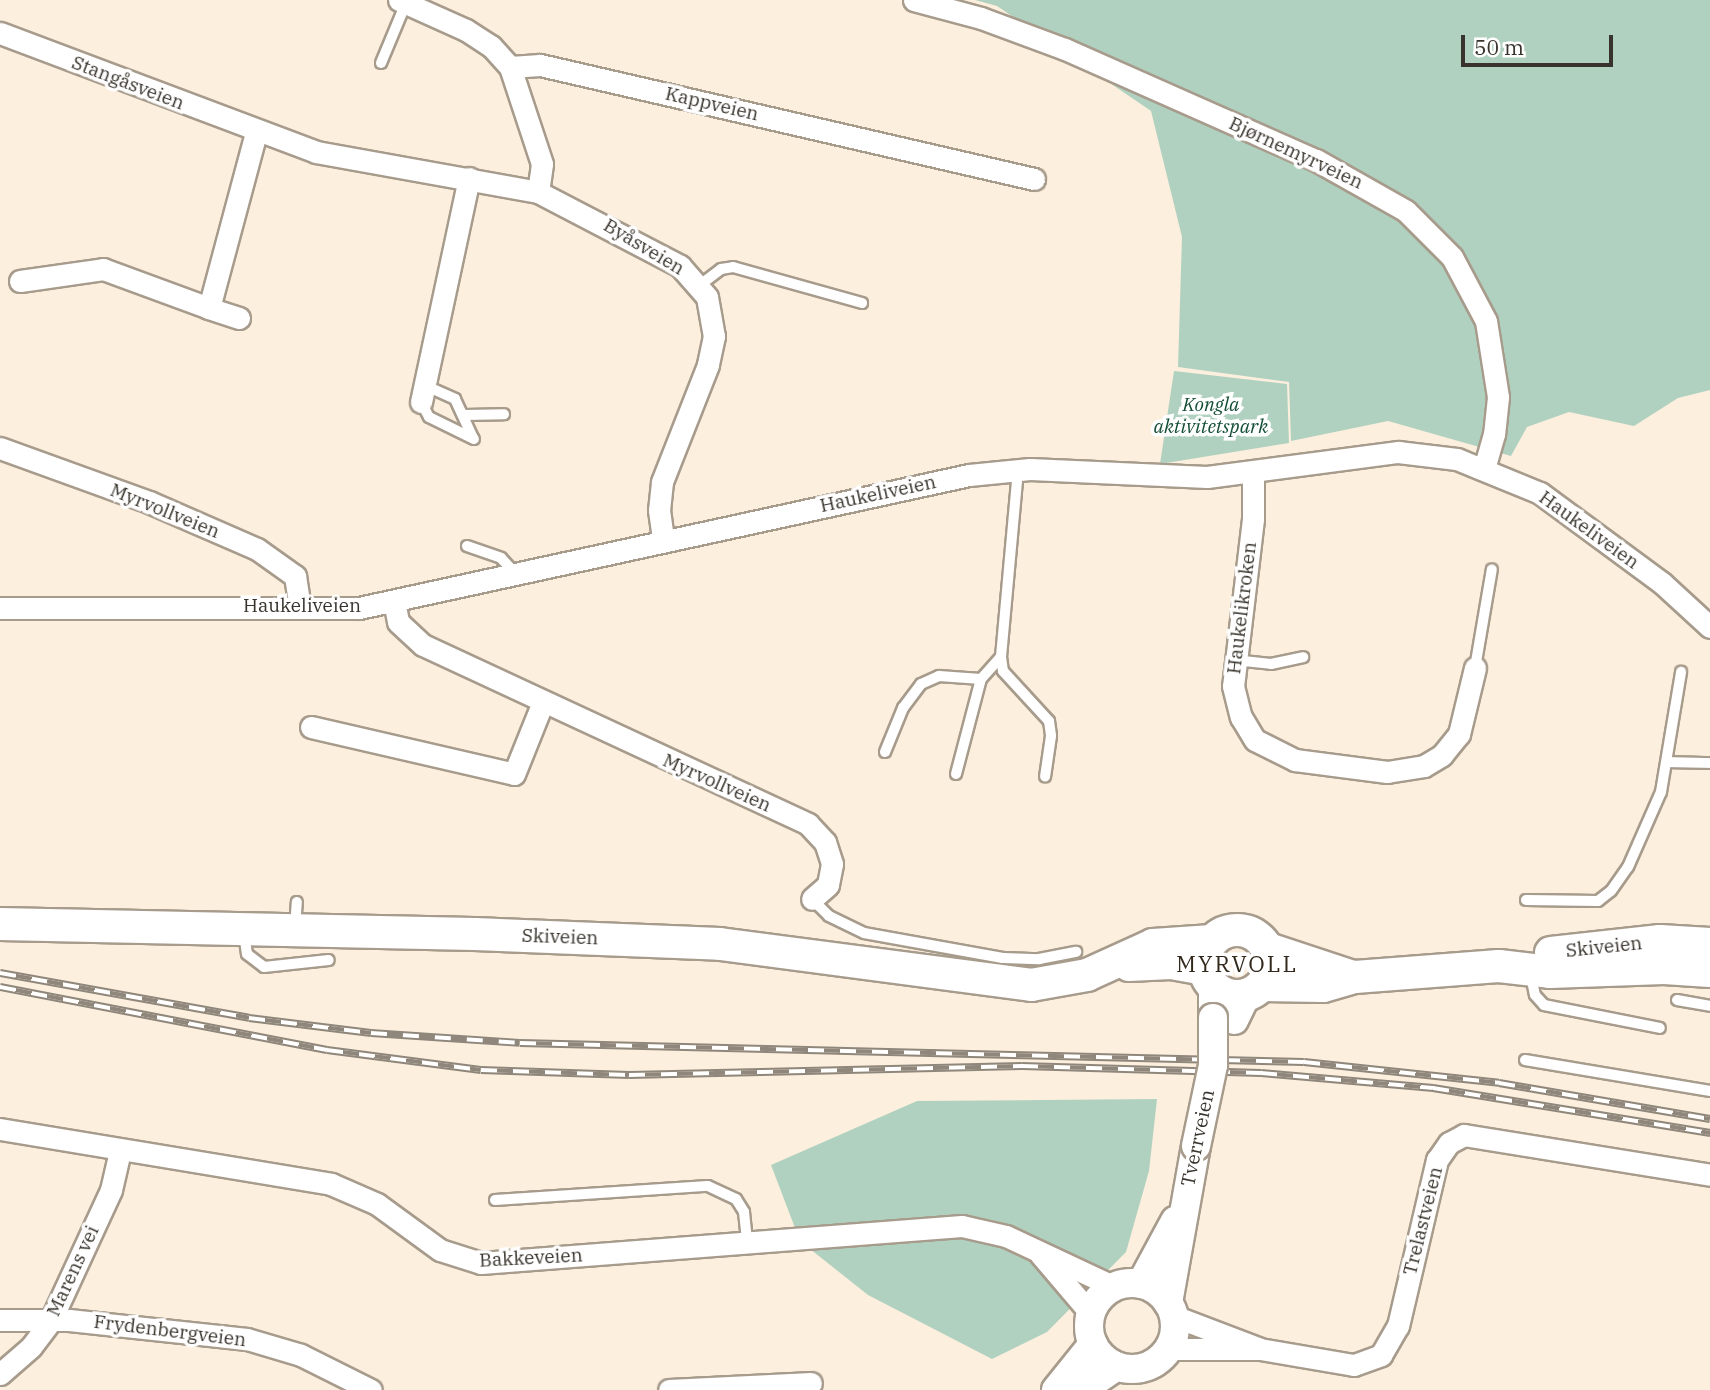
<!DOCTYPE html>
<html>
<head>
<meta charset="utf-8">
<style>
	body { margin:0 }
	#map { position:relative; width:1710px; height:1390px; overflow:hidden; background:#fcefde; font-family:"IBM Plex Serif",serif }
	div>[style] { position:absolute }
	.green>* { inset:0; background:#b1d1c0 }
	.roads { filter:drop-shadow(2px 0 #a79b8c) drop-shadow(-2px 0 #a79b8c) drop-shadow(0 2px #a79b8c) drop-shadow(0 -2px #a79b8c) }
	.lane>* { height:10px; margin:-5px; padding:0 5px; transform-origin:5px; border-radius:5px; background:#fff }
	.street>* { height:21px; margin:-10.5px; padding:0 10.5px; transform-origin:10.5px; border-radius:10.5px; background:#fff }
	.secondary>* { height:28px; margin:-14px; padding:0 14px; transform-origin:14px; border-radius:14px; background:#fff }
	.secondary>.ring { margin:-14px; padding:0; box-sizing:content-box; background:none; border:28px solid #fff; border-radius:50% }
	.primary>* { height:32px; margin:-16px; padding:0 16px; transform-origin:16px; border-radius:16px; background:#fff }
	.primary>.ring { margin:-16px; padding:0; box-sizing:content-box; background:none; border:32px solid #fff; border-radius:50% }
	.rail>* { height:8px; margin-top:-4px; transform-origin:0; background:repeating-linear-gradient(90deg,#fff 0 16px,#8f877b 0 32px); box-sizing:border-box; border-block:2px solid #8f877b }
	.bridges { filter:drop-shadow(2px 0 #a79b8c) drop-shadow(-2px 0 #a79b8c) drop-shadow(0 2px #a79b8c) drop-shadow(0 -2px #a79b8c) }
	.secondary-bridge>* { height:28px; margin:-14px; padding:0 14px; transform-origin:14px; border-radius:14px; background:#fff }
	span { translate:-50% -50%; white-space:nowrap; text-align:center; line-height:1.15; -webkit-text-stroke:7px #fff; paint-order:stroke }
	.street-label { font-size:19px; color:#38332c }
	.park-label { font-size:19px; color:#124d35; font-style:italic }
	.quarter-label { font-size:23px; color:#32281b; letter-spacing:2px }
	.scale { position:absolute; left:1461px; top:35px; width:152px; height:32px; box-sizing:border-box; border:4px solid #38332c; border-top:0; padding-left:9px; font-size:21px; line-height:24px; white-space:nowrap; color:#38332c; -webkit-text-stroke:5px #fff; paint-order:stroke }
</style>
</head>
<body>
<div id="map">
	<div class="green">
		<i style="clip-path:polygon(975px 0,1710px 0,1710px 390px,1678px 398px,1634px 426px,1569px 412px,1527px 427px,1511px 456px,1388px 421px,1291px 441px,1289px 382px,1178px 367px,1182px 237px,1151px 111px,997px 6px)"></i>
		<i style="clip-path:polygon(1174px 371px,1287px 384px,1289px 443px,1160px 464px)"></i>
		<i style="clip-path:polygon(1157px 1099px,1149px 1171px,1126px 1252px,1047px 1332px,992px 1359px,868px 1295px,800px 1241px,771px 1165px,917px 1101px)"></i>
	</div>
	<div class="roads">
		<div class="lane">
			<i style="left:381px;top:63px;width:65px;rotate:-67.4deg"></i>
			<i style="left:700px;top:285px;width:26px;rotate:-37deg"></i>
			<i style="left:721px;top:269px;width:12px;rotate:-9deg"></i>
			<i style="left:733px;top:267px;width:134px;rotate:15.6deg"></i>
			<i style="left:424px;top:385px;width:34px;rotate:24deg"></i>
			<i style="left:455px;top:399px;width:43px;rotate:65.2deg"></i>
			<i style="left:421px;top:402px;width:17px;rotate:62deg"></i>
			<i style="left:429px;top:417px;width:50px;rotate:26.1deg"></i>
			<i style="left:465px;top:415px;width:39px;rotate:-1deg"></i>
			<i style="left:1018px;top:470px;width:188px;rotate:95.2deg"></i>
			<i style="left:1001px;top:657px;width:14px;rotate:82deg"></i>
			<i style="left:1003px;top:671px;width:68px;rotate:47.4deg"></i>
			<i style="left:1049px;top:721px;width:15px;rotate:82deg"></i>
			<i style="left:1051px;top:736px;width:41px;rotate:98.3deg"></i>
			<i style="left:467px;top:546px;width:36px;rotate:19deg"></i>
			<i style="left:501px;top:558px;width:21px;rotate:47deg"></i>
			<i style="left:1234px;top:660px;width:37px;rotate:6deg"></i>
			<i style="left:1271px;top:664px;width:33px;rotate:-12deg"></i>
			<i style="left:1475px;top:668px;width:100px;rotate:-80.3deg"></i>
			<i style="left:885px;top:752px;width:48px;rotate:-67.8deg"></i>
			<i style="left:903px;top:708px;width:30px;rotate:-53deg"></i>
			<i style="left:921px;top:684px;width:20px;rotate:-24deg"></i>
			<i style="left:939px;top:676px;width:42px;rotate:4.1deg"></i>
			<i style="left:1669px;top:762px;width:41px;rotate:1.4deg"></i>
			<i style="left:956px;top:774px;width:98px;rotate:-75.3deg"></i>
			<i style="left:981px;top:679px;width:30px;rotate:-48deg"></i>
			<i style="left:812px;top:899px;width:24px;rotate:45deg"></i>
			<i style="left:829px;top:916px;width:39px;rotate:26deg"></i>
			<i style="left:864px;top:933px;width:141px;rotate:10.2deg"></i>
			<i style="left:1003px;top:958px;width:36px;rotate:2deg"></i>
			<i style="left:1039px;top:959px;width:38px;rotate:-11deg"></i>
			<i style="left:1526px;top:900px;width:72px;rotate:0.8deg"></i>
			<i style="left:1598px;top:901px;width:16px;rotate:-38deg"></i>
			<i style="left:1611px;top:891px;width:29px;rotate:-55deg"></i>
			<i style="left:1628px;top:867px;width:82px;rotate:-66.3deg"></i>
			<i style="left:1661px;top:792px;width:122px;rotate:-80.5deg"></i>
			<i style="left:295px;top:928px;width:26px;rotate:-86deg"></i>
			<i style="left:244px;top:933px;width:21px;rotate:82deg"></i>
			<i style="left:247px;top:954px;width:21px;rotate:37deg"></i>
			<i style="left:264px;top:967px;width:65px;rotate:-6.1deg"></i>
			<i style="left:1531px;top:975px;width:20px;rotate:79deg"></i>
			<i style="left:1535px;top:995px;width:13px;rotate:48deg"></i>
			<i style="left:1544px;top:1005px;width:118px;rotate:11.2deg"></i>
			<i style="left:1677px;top:1000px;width:34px;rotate:10deg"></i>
			<i style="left:1525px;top:1060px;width:188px;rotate:9.5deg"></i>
			<i style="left:495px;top:1200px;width:213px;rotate:-3.8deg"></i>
			<i style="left:708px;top:1186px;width:31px;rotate:25deg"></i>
			<i style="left:736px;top:1199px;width:15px;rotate:58deg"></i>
			<i style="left:744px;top:1212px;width:30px;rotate:84deg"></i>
		</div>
		<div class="street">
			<i style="left:399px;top:0;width:73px;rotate:24.1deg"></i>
			<i style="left:466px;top:30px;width:30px;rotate:33deg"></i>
			<i style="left:491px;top:46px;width:28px;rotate:48deg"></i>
			<i style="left:510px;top:67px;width:102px;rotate:71.7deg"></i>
			<i style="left:542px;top:164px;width:28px;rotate:98deg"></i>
			<i style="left:914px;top:0;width:69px;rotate:15deg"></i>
			<i style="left:981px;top:18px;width:90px;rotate:20.3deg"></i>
			<i style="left:1065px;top:49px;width:274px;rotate:23.9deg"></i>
			<i style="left:1316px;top:160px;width:103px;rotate:29.5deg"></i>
			<i style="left:1406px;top:211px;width:65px;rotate:45deg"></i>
			<i style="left:1452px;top:257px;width:72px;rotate:62deg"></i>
			<i style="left:1486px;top:321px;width:77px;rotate:81deg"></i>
			<i style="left:1498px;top:397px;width:37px;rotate:96deg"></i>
			<i style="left:1494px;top:434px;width:35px;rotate:106deg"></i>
			<i style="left:0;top:33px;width:338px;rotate:20.6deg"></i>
			<i style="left:316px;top:152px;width:226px;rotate:10.2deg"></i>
			<i style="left:538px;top:192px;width:160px;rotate:27.5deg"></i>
			<i style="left:680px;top:266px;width:41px;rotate:48.9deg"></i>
			<i style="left:707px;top:297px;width:40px;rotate:80deg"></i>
			<i style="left:714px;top:336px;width:30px;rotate:102deg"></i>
			<i style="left:708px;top:365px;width:126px;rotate:111.5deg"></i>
			<i style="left:662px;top:482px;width:28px;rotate:96deg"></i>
			<i style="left:659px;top:510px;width:29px;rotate:82deg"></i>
			<i style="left:510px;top:67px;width:30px;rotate:-4deg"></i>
			<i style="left:540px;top:65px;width:507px;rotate:12.99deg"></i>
			<i style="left:20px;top:281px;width:84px;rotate:-8.2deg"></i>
			<i style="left:103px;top:269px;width:113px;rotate:20.2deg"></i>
			<i style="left:239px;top:318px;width:32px;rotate:-162deg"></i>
			<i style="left:209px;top:308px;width:181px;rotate:-75deg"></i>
			<i style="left:421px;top:402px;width:229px;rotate:-77.9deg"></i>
			<i style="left:0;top:448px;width:158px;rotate:19.9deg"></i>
			<i style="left:149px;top:502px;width:118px;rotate:23.5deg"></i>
			<i style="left:257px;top:549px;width:47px;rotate:35.4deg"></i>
			<i style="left:295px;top:576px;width:30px;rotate:81deg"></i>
			<i style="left:1253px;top:472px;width:47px;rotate:90deg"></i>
			<i style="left:1253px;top:519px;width:168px;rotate:96.8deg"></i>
			<i style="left:1233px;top:686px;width:32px;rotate:76deg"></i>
			<i style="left:1241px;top:717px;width:27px;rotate:59deg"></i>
			<i style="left:1255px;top:740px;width:45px;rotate:26.6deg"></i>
			<i style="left:1295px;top:760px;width:93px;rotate:7.4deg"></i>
			<i style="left:1387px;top:772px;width:37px;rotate:-9deg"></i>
			<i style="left:1424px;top:766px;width:21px;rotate:-31deg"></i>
			<i style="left:1442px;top:755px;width:27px;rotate:-51deg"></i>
			<i style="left:1459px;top:734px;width:68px;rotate:-76.4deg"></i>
			<i style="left:394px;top:601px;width:21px;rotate:79deg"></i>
			<i style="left:398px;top:622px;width:34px;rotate:43deg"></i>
			<i style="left:423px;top:645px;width:425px;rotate:24.9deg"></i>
			<i style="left:808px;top:824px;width:25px;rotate:47deg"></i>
			<i style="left:825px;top:842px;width:23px;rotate:72deg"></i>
			<i style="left:832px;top:864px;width:21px;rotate:101deg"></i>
			<i style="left:828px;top:885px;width:21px;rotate:139deg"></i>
			<i style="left:0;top:608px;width:359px"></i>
			<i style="left:359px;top:608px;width:624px;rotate:-12.3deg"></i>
			<i style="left:969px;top:475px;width:61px;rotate:-5.6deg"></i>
			<i style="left:1030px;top:469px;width:177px;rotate:2.6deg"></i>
			<i style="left:1207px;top:477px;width:193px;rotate:-7.5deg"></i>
			<i style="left:1398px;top:452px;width:59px;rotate:6.8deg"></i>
			<i style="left:1457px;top:459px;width:90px;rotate:22.3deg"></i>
			<i style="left:1540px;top:493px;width:152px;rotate:36.4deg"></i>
			<i style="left:1662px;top:583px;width:65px;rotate:42.5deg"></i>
			<i style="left:311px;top:727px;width:208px;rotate:13deg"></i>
			<i style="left:514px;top:774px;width:78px;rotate:-68.1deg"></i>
			<i style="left:0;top:1129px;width:336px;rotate:9.4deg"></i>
			<i style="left:331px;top:1184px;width:50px;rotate:23.5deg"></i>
			<i style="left:377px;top:1204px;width:78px;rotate:36.1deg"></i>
			<i style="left:440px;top:1250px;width:43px;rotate:17.6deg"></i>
			<i style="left:481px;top:1263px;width:482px;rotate:-4.4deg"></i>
			<i style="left:962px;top:1226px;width:45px;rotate:12.8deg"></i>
			<i style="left:1006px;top:1236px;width:120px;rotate:25.1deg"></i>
			<i style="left:1040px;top:1254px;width:79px;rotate:49.6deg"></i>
			<i style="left:1174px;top:1316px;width:90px;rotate:20.9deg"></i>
			<i style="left:0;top:1320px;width:69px"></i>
			<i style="left:69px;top:1320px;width:179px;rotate:6.1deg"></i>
			<i style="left:247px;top:1339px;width:56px;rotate:16.5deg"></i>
			<i style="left:301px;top:1355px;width:78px;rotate:26.6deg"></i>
			<i style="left:1168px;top:1349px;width:92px"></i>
			<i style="left:1260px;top:1349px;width:95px;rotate:9.7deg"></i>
			<i style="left:1354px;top:1365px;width:29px;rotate:-20deg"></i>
			<i style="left:1381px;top:1355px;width:34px;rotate:-60deg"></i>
			<i style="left:1398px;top:1326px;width:171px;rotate:-76.8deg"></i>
			<i style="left:1437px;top:1160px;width:21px;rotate:-55deg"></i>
			<i style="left:1449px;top:1143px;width:17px;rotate:-28deg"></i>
			<i style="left:1464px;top:1135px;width:249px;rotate:9.2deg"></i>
			<i style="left:0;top:1374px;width:41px;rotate:-41.1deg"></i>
			<i style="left:31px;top:1347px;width:34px;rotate:-53deg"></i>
			<i style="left:51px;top:1320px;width:143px;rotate:-65.2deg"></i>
			<i style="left:111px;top:1190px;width:39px;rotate:-77deg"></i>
			<i style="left:669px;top:1390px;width:142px;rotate:-2.8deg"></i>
		</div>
		<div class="secondary">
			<i style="left:1213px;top:986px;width:32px;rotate:90deg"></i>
			<i style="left:1234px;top:1020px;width:28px;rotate:-64deg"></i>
			<i class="ring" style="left:1089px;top:1283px;width:58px;height:58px"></i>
			<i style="left:1141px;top:1284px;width:72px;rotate:-61.6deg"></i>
			<i style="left:1168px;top:1303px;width:159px;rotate:-79.9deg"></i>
			<i style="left:1056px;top:1390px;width:59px;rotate:-51.2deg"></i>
			<i style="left:1082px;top:1390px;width:42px;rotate:-34.4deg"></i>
		</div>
		<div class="primary">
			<i style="left:0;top:924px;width:474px;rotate:1.2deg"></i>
			<i style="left:474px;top:934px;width:246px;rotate:2.3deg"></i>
			<i style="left:720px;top:944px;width:314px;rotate:7.5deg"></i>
			<i style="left:1031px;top:985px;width:57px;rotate:-10.1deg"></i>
			<i style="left:1087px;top:975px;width:72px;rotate:-24.4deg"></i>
			<i style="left:1153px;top:945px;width:59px;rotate:-3.9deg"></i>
			<i class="ring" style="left:1204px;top:930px;width:34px;height:34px"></i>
			<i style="left:1268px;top:949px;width:86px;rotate:18.2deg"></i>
			<i style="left:1551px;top:953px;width:110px;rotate:-6.3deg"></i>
			<i style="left:1660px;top:941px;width:50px;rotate:3.4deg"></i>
			<i style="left:1129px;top:965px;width:42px;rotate:-2.7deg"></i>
			<i style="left:1171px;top:963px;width:34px;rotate:10deg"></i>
			<i style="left:1263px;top:985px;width:60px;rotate:1deg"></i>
			<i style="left:1323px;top:986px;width:33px;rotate:-16deg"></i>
			<i style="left:1355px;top:977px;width:144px;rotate:-4.4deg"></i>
			<i style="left:1499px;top:966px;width:51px;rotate:6.7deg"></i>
			<i style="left:1550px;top:972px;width:114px;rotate:-2deg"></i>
			<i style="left:1664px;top:968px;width:46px;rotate:3.7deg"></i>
		</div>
	</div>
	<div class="rail">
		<i style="left:0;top:973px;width:253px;rotate:10.2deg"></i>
		<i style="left:249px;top:1018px;width:123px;rotate:7deg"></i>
		<i style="left:371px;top:1033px;width:149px;rotate:3.8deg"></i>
		<i style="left:520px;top:1043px;width:784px;rotate:1.39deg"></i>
		<i style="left:1304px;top:1062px;width:196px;rotate:6.1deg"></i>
		<i style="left:1499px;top:1083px;width:214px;rotate:9.7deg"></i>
		<i style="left:0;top:987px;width:333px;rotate:10.9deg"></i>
		<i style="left:327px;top:1050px;width:155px;rotate:7.4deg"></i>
		<i style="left:481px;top:1070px;width:148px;rotate:1.9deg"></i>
		<i style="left:629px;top:1075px;width:393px;rotate:-1.3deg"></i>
		<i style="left:1022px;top:1066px;width:239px;rotate:1.7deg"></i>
		<i style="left:1261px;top:1073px;width:173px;rotate:5deg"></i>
		<i style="left:1433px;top:1088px;width:281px;rotate:9.2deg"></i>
	</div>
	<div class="bridges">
		<div class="secondary-bridge">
			<i style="left:1196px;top:1146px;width:83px;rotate:-78.1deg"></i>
			<i style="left:1213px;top:1065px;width:47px;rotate:-90deg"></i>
		</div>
	</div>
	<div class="street-label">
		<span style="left:128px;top:83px;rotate:21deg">Stangåsveien</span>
		<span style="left:712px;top:104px;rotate:13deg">Kappveien</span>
		<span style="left:1296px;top:153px;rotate:25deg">Bjørnemyrveien</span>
		<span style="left:644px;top:247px;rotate:31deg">Byåsveien</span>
		<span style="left:878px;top:494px;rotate:-12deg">Haukeliveien</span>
		<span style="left:165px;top:511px;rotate:22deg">Myrvollveien</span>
		<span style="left:1589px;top:530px;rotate:36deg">Haukeliveien</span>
		<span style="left:302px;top:606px">Haukeliveien</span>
		<span style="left:1242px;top:608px;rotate:-83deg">Haukelikroken</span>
		<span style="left:717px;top:783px;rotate:24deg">Myrvollveien</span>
		<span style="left:560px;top:937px;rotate:2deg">Skiveien</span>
		<span style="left:1604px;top:947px;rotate:-6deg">Skiveien</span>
		<span style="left:1198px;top:1138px;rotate:-78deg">Tverrveien</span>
		<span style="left:1423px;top:1221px;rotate:-76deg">Trelastveien</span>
		<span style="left:531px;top:1258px;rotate:-3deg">Bakkeveien</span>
		<span style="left:73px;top:1271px;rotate:-65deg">Marens vei</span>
		<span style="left:170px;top:1331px;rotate:7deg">Frydenbergveien</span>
	</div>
	<div class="park-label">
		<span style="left:1211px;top:416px">Kongla<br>aktivitetspark</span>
	</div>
	<div class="quarter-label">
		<span style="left:1237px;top:963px">MYRVOLL</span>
	</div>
	<div class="scale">50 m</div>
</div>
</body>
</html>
